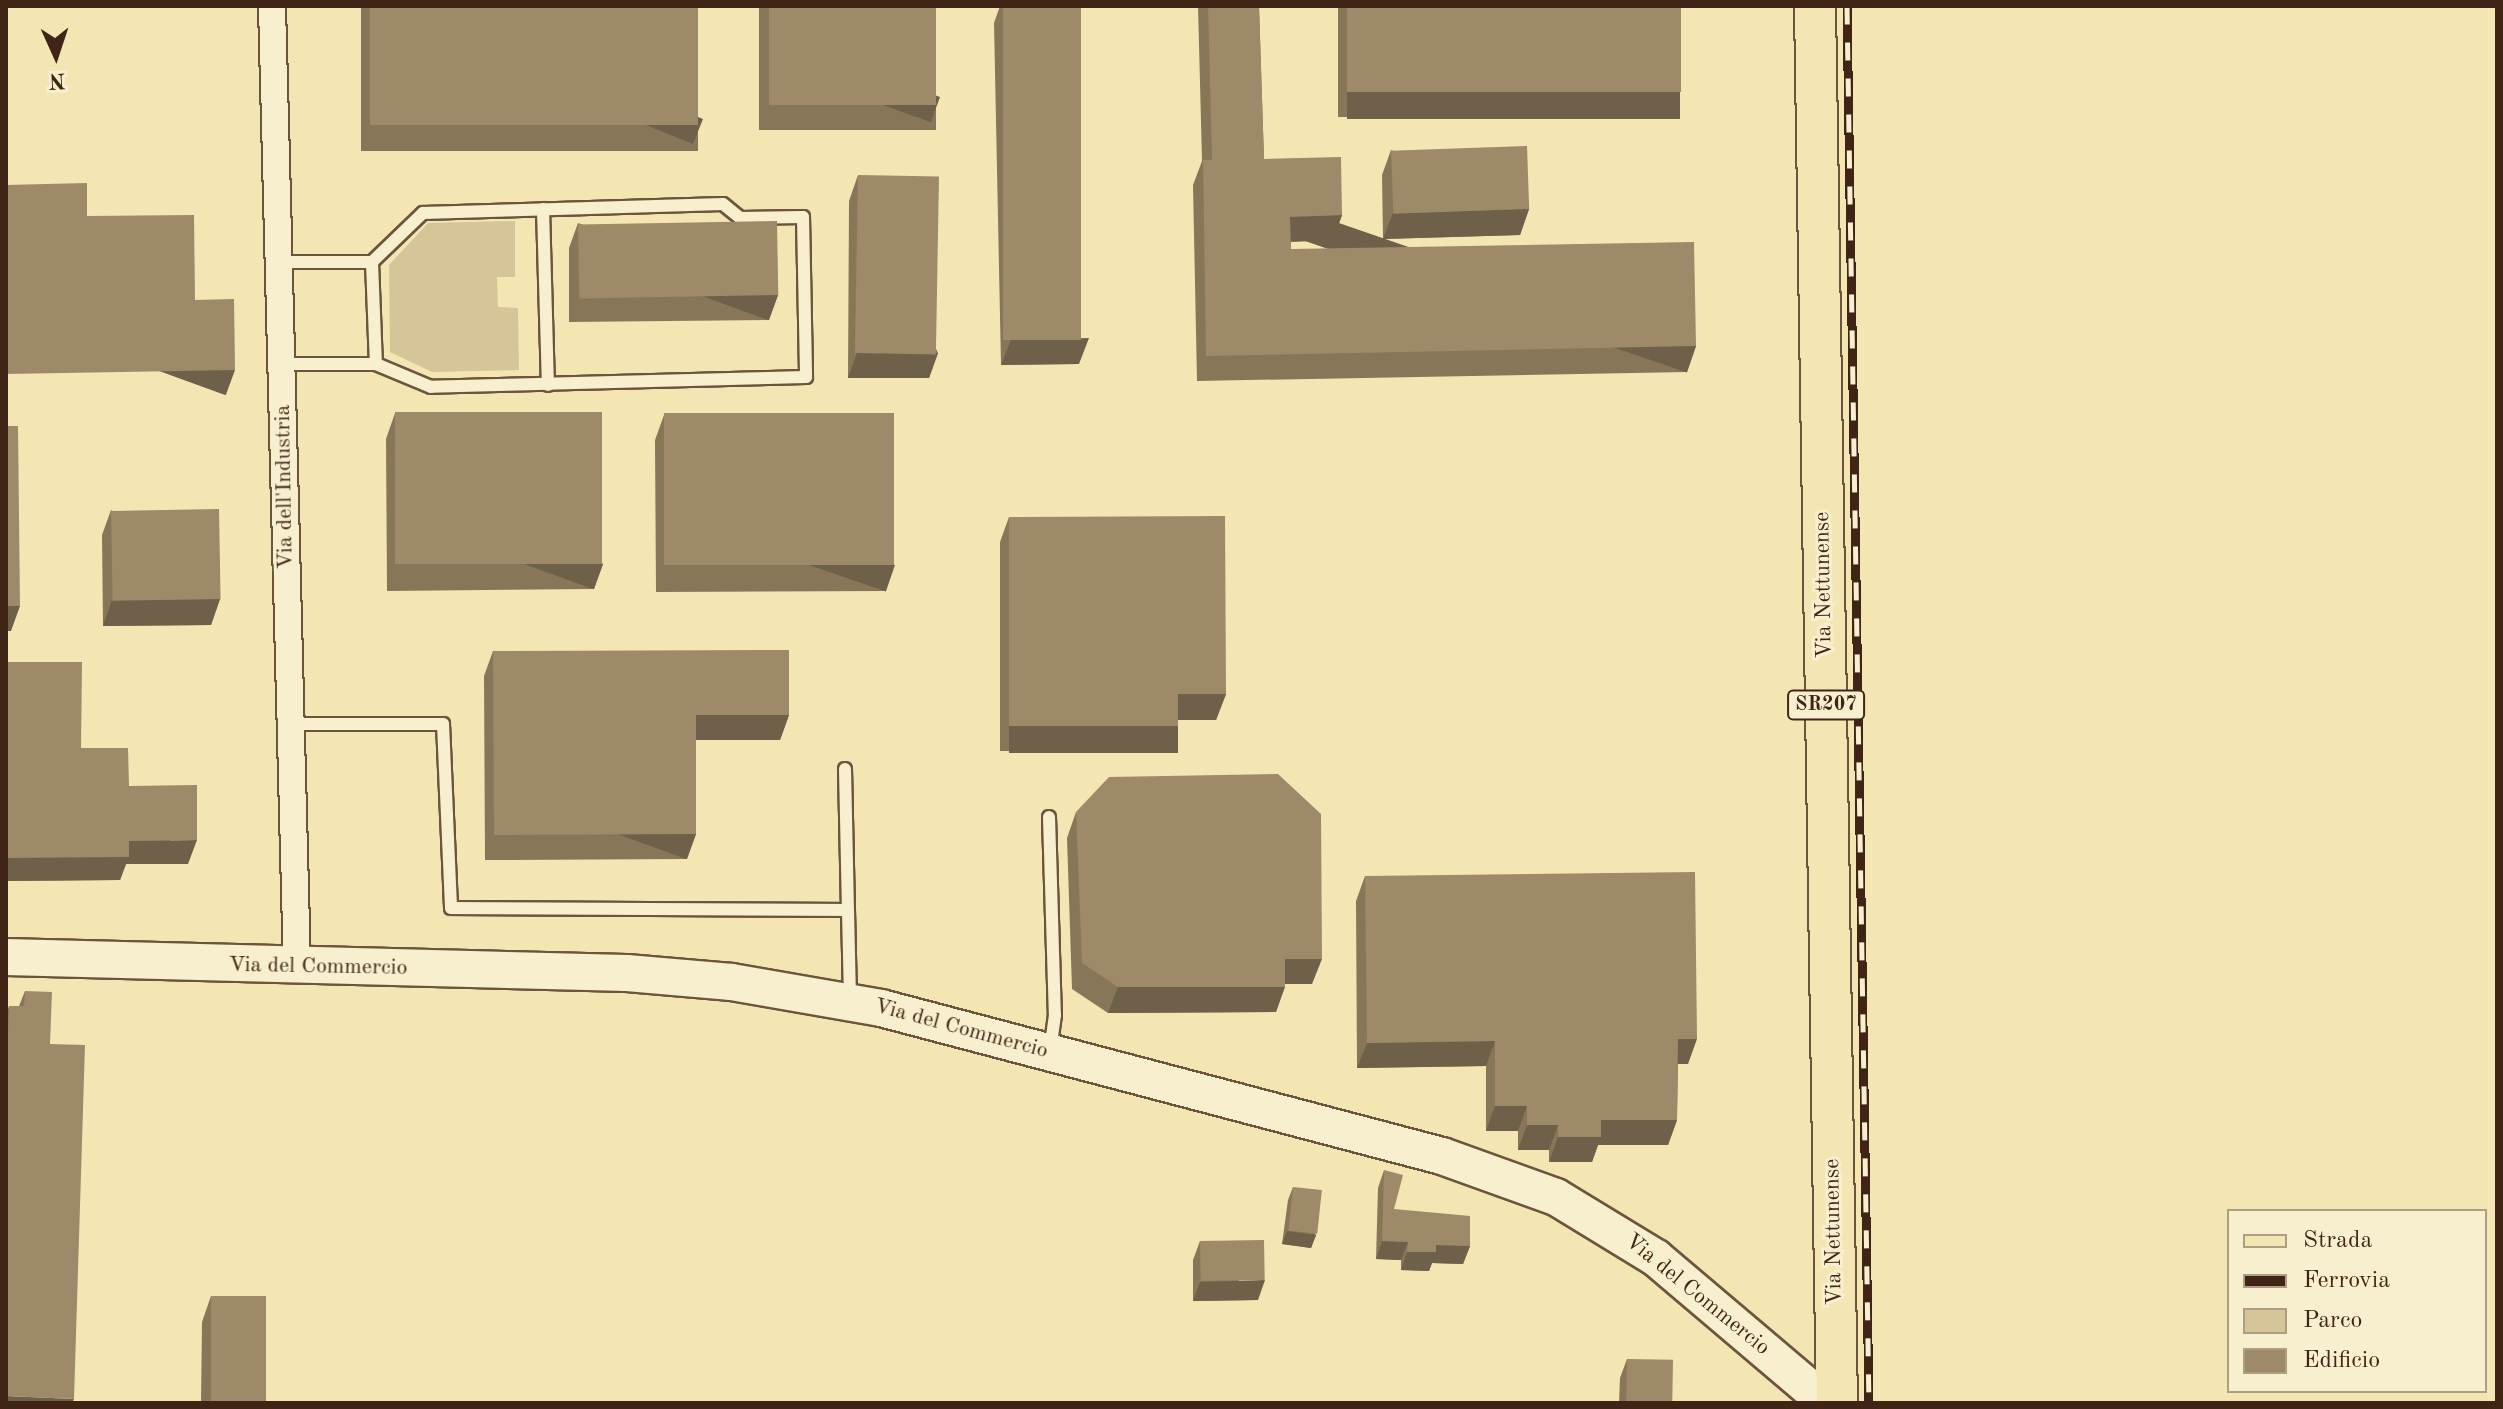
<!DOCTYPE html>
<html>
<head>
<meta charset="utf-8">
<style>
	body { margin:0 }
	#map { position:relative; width:2503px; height:1409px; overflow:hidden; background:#f4e6b3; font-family:"Old Standard TT",serif }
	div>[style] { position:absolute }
	.green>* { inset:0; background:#d5c598 }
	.roads { filter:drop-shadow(2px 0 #6d553d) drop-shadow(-2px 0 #6d553d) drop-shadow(0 2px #6d553d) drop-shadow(0 -2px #6d553d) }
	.lane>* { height:12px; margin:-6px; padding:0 6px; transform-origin:6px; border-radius:6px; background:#f8efce }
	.street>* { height:26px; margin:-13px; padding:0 13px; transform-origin:13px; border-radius:13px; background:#f8efce }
	.secondary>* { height:36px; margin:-18px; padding:0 18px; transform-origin:18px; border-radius:18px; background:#f8efce }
	.primary>* { height:40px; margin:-20px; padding:0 20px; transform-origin:20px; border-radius:20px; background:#f4e6b3 }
	.rail>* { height:9px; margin-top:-4.5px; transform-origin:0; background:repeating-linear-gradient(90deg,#f8efce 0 18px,#402516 0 36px); box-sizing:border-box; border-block:2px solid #402516 }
	.wall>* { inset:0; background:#887659; transform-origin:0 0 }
	.shaded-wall>* { inset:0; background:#6f6049; transform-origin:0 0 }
	.building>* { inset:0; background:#9e8968; transform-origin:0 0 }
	span { translate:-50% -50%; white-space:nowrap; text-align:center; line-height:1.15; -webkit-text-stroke:6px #f8efce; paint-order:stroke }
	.shield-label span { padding:2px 6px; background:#f8efce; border:2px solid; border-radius:6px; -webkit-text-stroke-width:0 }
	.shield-label { font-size:20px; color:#402516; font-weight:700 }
	.street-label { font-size:22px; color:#402516 }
	.frame { position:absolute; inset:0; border:8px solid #402516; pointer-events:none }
	.legend { position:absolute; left:2227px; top:1209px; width:260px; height:184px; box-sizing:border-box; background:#f8efce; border:2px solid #ae9e84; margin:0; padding:10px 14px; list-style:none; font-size:24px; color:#402516 }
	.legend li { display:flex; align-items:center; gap:16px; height:40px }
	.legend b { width:40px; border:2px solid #ae9e84 }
	.north { position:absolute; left:16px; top:16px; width:80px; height:80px; -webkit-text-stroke:6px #f8efce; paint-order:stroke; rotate:177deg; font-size:22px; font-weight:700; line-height:32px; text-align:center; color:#402516 }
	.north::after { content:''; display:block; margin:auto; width:28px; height:36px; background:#402516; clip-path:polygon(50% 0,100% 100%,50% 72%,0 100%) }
</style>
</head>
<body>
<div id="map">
	<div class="green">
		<i style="clip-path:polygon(515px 221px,515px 277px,497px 277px,498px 307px,518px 308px,519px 370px,432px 372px,390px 352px,389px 265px,428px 223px)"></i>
	</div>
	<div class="roads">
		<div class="lane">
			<i style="left:543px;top:209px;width:176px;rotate:88.4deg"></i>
			<i style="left:279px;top:262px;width:93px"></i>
			<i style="left:372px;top:262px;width:71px;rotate:-43.9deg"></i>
			<i style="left:423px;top:213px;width:300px;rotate:-1.7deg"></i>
			<i style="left:723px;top:204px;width:22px;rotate:39deg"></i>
			<i style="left:740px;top:218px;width:63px;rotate:-0.9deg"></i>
			<i style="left:803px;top:217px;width:160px;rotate:88.9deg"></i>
			<i style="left:806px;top:377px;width:375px;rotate:178.5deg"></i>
			<i style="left:431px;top:387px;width:60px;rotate:-157.3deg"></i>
			<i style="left:376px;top:364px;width:95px;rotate:180deg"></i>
			<i style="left:372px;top:262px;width:102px;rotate:87.8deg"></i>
			<i style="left:291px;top:724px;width:152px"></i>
			<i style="left:443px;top:724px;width:184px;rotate:87.5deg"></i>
			<i style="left:451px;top:908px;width:397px;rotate:0.3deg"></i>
			<i style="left:848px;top:910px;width:88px;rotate:88.7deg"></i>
			<i style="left:845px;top:769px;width:141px;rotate:88.8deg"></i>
			<i style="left:1049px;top:817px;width:198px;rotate:88.3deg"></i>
			<i style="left:1055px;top:1015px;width:34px;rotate:98deg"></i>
		</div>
		<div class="street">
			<i style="left:272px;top:6px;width:962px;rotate:88.51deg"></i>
		</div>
		<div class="secondary">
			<i style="left:6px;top:957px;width:621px;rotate:1.48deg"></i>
			<i style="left:627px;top:973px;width:105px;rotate:4.9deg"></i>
			<i style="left:732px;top:982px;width:151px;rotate:9.9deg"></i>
			<i style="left:881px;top:1008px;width:580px;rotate:14.78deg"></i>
			<i style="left:1442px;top:1156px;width:121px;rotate:19.8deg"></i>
			<i style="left:1556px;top:1197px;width:117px;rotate:31.4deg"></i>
			<i style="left:1656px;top:1258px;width:224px;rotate:40.3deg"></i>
		</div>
		<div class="primary">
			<i style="left:1815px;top:6px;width:1397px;rotate:89.1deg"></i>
		</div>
	</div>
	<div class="rail">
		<i style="left:1847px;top:6px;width:1397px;rotate:89.1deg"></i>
	</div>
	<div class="wall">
		<i style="left:361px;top:6px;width:337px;height:145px"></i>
		<i style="left:759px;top:6px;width:177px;height:124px"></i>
		<i style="clip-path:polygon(1000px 6px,1081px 6px,1079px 364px,1001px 365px,994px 23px)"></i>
		<i style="clip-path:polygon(1198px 6px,1259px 6px,1264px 159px,1342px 215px,1333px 240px,1291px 242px,1291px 249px,1696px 346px,1687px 372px,1197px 381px,1193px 185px,1202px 161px)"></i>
		<i style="clip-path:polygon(1338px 6px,1681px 6px,1680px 93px,1671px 118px,1338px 117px)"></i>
		<i style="clip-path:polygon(1391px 150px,1529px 209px,1520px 235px,1383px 239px,1382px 175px)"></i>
		<i style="clip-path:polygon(858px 175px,938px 353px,929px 378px,848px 378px,849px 201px)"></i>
		<i style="clip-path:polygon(578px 223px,778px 295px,769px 320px,569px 322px,569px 248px)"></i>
		<i style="clip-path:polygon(395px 413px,603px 564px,594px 589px,387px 591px,386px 439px)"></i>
		<i style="clip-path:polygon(664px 415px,886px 591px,656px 592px,655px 440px)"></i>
		<i style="clip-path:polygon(111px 510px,220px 599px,211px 625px,103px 626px,102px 535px)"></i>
		<i style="clip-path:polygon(1009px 517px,1226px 694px,1216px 720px,1178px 720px,1169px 751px,1000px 751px,1000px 542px)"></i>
		<i style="clip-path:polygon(493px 651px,789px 715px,780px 740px,696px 740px,696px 834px,687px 859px,485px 860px,484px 676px)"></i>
		<i style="clip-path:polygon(6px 662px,81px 748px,129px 786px,188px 864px,126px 864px,120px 880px,6px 881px)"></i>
		<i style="clip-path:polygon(1076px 812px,1312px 984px,1285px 984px,1276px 1012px,1108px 1013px,1072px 989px,1067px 838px)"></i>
		<i style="clip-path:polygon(1365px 876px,1688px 1064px,1678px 1064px,1677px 1120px,1668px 1145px,1598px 1145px,1592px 1162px,1549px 1162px,1549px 1150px,1518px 1150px,1518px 1131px,1486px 1131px,1486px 1066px,1357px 1068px,1356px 901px)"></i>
		<i style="clip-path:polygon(25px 991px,50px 1044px,6px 1403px,6px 1015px,9px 1006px,19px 1006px)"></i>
		<i style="clip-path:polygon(1384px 1170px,1394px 1209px,1470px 1246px,1463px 1264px,1432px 1263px,1429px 1271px,1401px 1270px,1401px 1260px,1376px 1259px,1378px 1188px)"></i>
		<i style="clip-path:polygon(1293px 1187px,1316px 1235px,1311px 1248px,1282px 1244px,1288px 1200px)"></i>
		<i style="clip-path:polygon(1200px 1241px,1258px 1300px,1193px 1301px,1193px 1260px)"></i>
		<i style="clip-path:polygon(211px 1296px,266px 1403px,201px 1403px,202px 1322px)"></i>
		<i style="clip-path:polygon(1627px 1359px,1672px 1403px,1619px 1403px,1620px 1378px)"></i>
	</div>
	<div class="shaded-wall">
		<i style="left:1347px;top:92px;width:333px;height:27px"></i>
		<i style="left:940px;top:97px;width:27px;height:167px;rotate:110deg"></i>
		<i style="left:703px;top:119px;width:27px;height:332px;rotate:112deg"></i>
		<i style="clip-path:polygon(1529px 209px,1520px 235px,1383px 239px,1393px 213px)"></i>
		<i style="clip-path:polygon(1342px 215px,1333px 240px,1281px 242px,1290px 217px)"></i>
		<i style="left:778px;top:295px;width:27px;height:200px;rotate:110deg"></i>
		<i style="clip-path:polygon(1089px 338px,1079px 364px,1001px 365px,1011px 340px)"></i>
		<i style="left:1696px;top:346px;width:28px;height:490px;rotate:109deg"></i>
		<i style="clip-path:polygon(857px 353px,938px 353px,929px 378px,848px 378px)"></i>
		<i style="left:235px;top:370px;width:27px;height:229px;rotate:110deg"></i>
		<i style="left:603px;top:564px;width:27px;height:207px;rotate:110deg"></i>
		<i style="left:895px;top:565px;width:28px;height:229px;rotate:109deg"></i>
		<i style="clip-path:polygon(220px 599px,211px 625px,103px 626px,112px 600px)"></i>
		<i style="clip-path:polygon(6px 606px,20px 606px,11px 631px,6px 631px)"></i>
		<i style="clip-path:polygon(1178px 694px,1226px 694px,1216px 720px,1169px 720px)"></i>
		<i style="clip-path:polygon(696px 715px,789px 715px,780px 740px,686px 740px)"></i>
		<i style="left:1009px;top:726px;width:169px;height:27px"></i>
		<i style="left:696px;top:834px;width:27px;height:202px;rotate:110deg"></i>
		<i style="clip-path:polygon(197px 840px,188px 864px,126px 864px,120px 880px,6px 881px,6px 865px,8px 858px,129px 841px)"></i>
		<i style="clip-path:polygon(1285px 959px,1322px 959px,1312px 984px,1276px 984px)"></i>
		<i style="clip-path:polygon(1118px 987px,1285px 987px,1276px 1012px,1108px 1013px)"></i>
		<i style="clip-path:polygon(1678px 1039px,1697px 1039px,1688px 1064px,1669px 1064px)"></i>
		<i style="clip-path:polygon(1495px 1041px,1486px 1066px,1357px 1068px,1367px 1043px)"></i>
		<i style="clip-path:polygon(1495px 1106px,1527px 1106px,1518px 1131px,1486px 1131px)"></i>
		<i style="clip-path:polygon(1601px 1120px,1677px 1120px,1668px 1145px,1598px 1145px,1592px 1162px,1549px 1162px,1558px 1137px)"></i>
		<i style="clip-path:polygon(1527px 1125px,1558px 1125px,1549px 1150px,1518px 1150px)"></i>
		<i style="clip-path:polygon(1287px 1231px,1316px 1235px,1311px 1248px,1282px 1244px)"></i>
		<i style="clip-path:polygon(1382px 1241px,1408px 1242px,1401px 1260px,1376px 1259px)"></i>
		<i style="clip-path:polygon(1436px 1245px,1470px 1246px,1463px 1264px,1432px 1263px,1429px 1271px,1401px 1270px,1407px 1252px)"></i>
		<i style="clip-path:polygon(1265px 1280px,1258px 1300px,1193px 1301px,1200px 1282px)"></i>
		<i style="clip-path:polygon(6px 1396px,74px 1399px,72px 1403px,6px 1403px)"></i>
	</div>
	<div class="building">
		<i style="left:370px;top:6px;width:328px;height:119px"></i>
		<i style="left:769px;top:6px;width:167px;height:99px"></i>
		<i style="left:1003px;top:6px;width:78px;height:334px"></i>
		<i style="clip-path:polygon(1208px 6px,1259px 6px,1264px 159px,1341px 157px,1342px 215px,1290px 217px,1291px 249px,1694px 242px,1696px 346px,1206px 356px,1203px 160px,1212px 160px)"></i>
		<i style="left:1347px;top:6px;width:334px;height:86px"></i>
		<i style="left:1527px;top:146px;width:63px;height:136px;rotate:88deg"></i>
		<i style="left:858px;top:175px;width:81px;height:178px;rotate:1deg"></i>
		<i style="clip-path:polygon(87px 183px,87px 216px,194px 215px,195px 300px,234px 299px,235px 370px,6px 374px,6px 185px)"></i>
		<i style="left:777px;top:221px;width:74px;height:199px;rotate:89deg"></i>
		<i style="left:602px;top:412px;width:152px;height:207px;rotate:90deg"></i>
		<i style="left:894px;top:413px;width:152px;height:230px;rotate:90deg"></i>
		<i style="clip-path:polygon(6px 426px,18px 426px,20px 606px,6px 606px)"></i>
		<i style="left:219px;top:509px;width:90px;height:108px;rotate:89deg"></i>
		<i style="clip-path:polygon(1225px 516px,1226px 694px,1178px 694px,1178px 726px,1009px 726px,1009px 517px)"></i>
		<i style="clip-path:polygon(789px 650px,789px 715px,696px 715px,696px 834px,494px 835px,493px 651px)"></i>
		<i style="clip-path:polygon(6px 662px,82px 662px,81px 748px,128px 748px,129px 786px,197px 785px,197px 840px,129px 841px,129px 857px,8px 858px)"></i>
		<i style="clip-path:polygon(1278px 774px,1321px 814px,1322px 959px,1285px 959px,1285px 987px,1118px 987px,1082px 963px,1076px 812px,1109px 777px)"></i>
		<i style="clip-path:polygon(1695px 872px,1697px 1039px,1678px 1039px,1677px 1120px,1601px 1120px,1601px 1137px,1558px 1137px,1558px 1125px,1527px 1125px,1527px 1106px,1495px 1106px,1495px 1041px,1367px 1043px,1365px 876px)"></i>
		<i style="clip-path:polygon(25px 991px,52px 992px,50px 1044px,85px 1045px,74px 1399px,6px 1396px,6px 1084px,9px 1006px,24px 1006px)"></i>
		<i style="clip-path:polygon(1384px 1170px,1403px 1175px,1394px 1209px,1470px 1216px,1470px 1246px,1436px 1245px,1436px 1252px,1407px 1252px,1408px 1242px,1382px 1241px)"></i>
		<i style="left:1293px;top:1187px;width:29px;height:44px;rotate:6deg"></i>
		<i style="left:1264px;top:1240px;width:40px;height:64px;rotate:89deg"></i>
		<i style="left:211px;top:1296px;width:55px;height:107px"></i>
		<i style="left:1627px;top:1359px;width:46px;height:44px;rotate:1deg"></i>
	</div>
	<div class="shield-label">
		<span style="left:1826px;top:705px">SR207</span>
	</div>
	<div class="street-label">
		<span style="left:285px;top:487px;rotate:-91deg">Via dell'Industria</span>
		<span style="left:1824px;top:585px;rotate:-91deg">Via Nettunense</span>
		<span style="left:318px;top:967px;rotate:1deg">Via del Commercio</span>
		<span style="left:961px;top:1029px;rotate:15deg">Via del Commercio</span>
		<span style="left:1834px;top:1232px;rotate:-91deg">Via Nettunense</span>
		<span style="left:1697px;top:1295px;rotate:39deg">Via del Commercio</span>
	</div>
	<div class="frame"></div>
	<ul class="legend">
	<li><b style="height:10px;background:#f4e6b3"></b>Strada</li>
	<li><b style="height:10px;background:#402516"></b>Ferrovia</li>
	<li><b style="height:22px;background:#d5c598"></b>Parco</li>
	<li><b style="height:22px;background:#9e8968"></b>Edificio</li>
	</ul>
	<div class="north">N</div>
</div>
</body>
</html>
